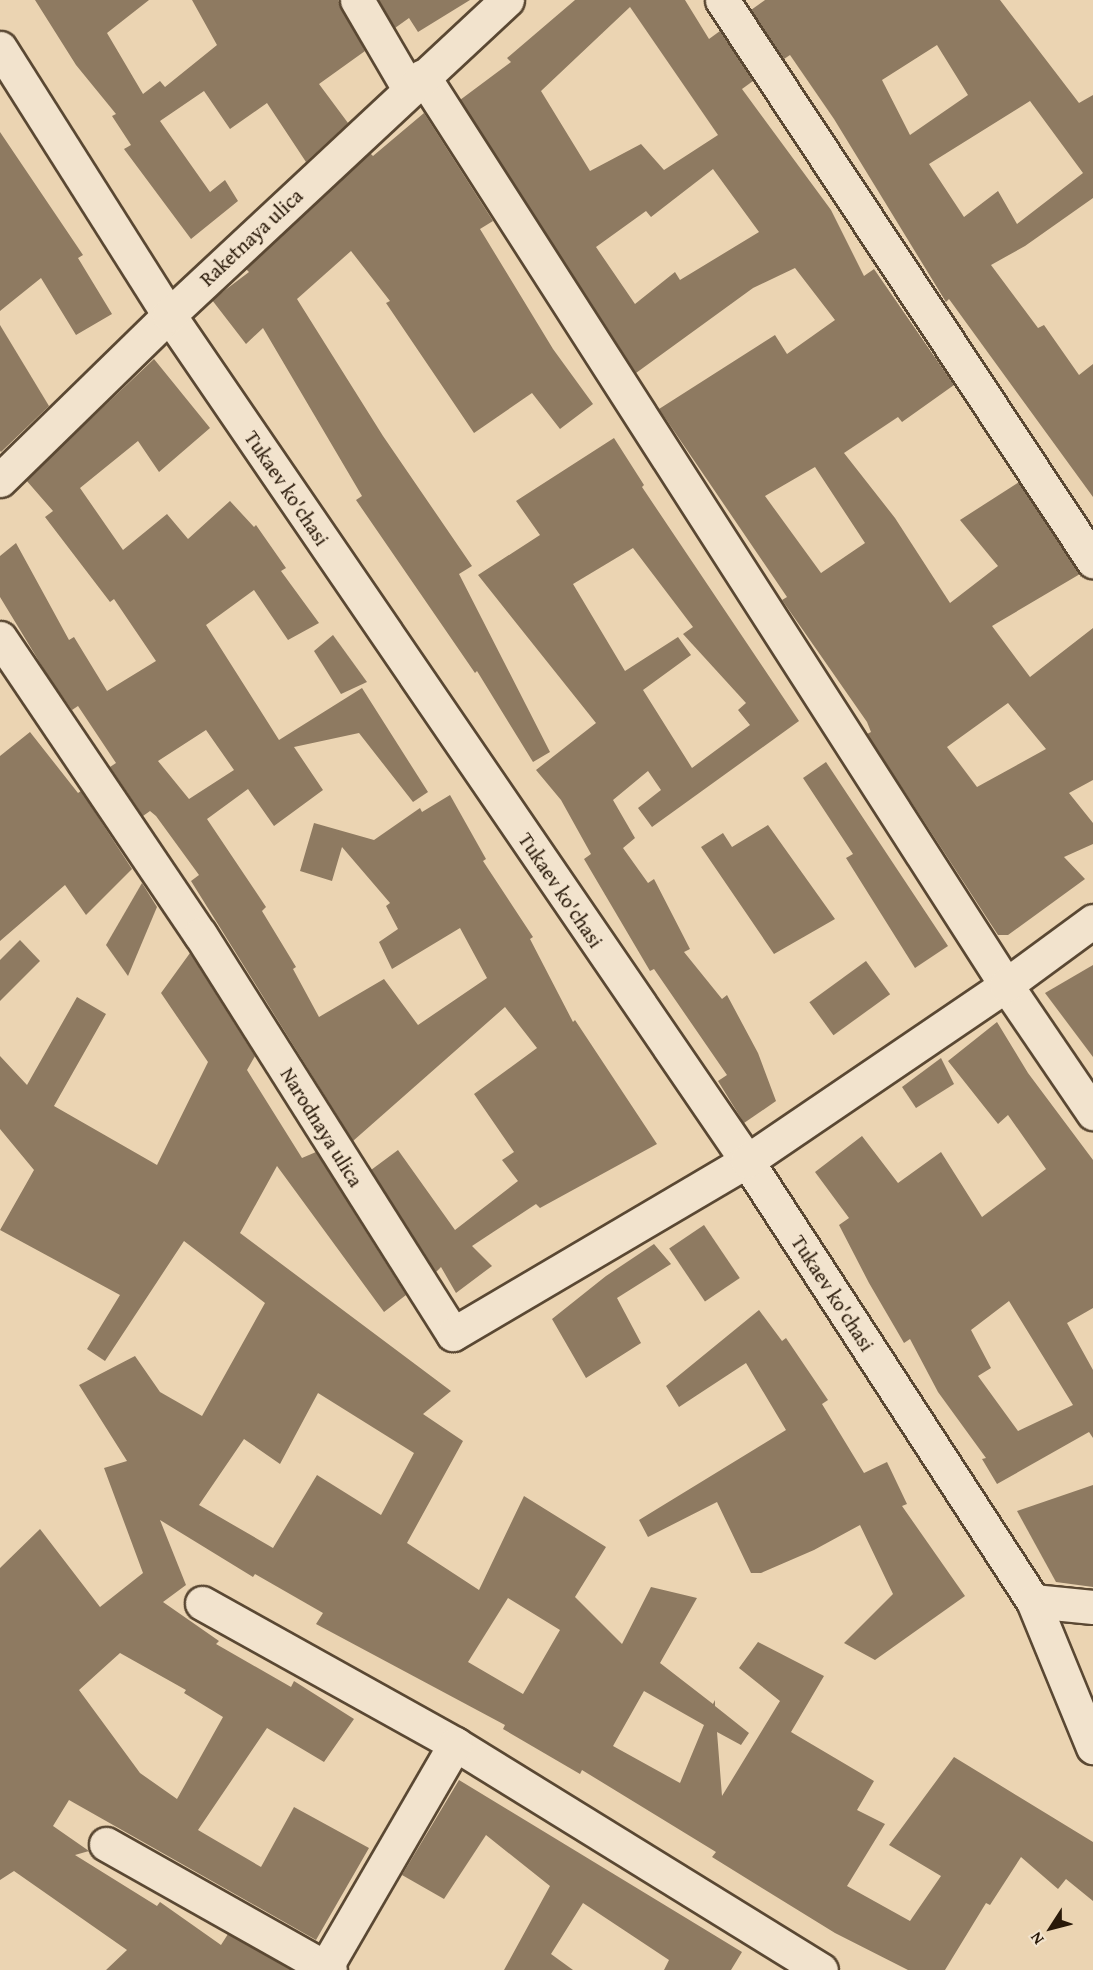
<!DOCTYPE html>
<html>
<head>
<meta charset="utf-8">
<style>
	body { margin:0 }
	#map { position:relative; width:1093px; height:1970px; overflow:hidden; background:#ebd4b2; font-family:"Gentium Book Plus",serif }
	div>[style] { position:absolute }
	.building>* { inset:0; background:#8e7a61; transform-origin:0 0 }
	.roads { filter:drop-shadow(2px 0 #5a4833) drop-shadow(-2px 0 #5a4833) drop-shadow(0 2px #5a4833) drop-shadow(0 -2px #5a4833) }
	.minor>* { height:33px; margin:-16.5px; padding:0 16.5px; transform-origin:16.5px; border-radius:16.5px; background:#f2e3cd }
	span { translate:-50% -50%; white-space:nowrap; text-align:center; line-height:1.15; -webkit-text-stroke:4.5px #f2e3cd; paint-order:stroke }
	.street-label { font-size:20px; color:#291909 }
	.north { position:absolute; left:1021px; top:1898px; width:60px; height:60px; -webkit-text-stroke:4px #f2e3cd; paint-order:stroke; rotate:234deg; font-size:16px; font-weight:700; line-height:24px; text-align:center; color:#291909 }
	.north::after { content:''; display:block; margin:auto; width:21px; height:27px; background:#291909; clip-path:polygon(50% 0,100% 100%,50% 72%,0 100%) }
</style>
</head>
<body>
<div id="map">
	<div class="building">
		<i style="clip-path:polygon(35px 0,149px 0,107px 33px,143px 94px,160px 81px,165px 87px,217px 45px,192px 0,338px 0,365px 51px,319px 84px,348px 123px,306px 162px,267px 103px,230px 129px,204px 91px,160px 121px,210px 192px,225px 180px,238px 201px,191px 239px,124px 149px,131px 145px,112px 116px,116px 114px,76px 65px)"></i>
		<i style="clip-path:polygon(379px 0,470px 0,418px 32px,409px 18px,395px 28px)"></i>
		<i style="clip-path:polygon(evenodd,575px 0,685px 0,709px 39px,720px 31px,753px 81px,742px 89px,831px 210px,864px 276px,874px 269px,954px 385px,902px 422px,898px 417px,844px 453px,895px 518px,950px 603px,998px 566px,960px 520px,1019px 482px,1080px 574px,992px 626px,1030px 677px,1093px 628px,1093px 780px,1069px 793px,1093px 823px,1093px 844px,1064px 857px,1085px 879px,1008px 935px,998px 935px,867px 734px,871px 732px,867px 722px,782px 600px,787px 597px,659px 409px,775px 335px,787px 354px,835px 320px,795px 268px,753px 288px,636px 373px,460px 100px,511px 62px,507px 58px,575px 0,630px 7px,718px 135px,664px 170px,641px 144px,590px 171px,541px 91px,630px 7px,575px 0,713px 169px,759px 232px,680px 280px,675px 272px,635px 304px,596px 247px,646px 211px,651px 217px,713px 169px,575px 0,815px 467px,865px 543px,821px 573px,765px 496px,815px 467px,575px 0,1008px 703px,1046px 749px,977px 787px,947px 747px,1008px 703px)"></i>
		<i style="clip-path:polygon(evenodd,765px 0,1000px 0,1079px 103px,1093px 95px,1093px 198px,1025px 246px,991px 265px,1038px 328px,1044px 325px,1079px 375px,1093px 364px,1093px 497px,949px 299px,946px 302px,834px 119px,790px 55px,784px 59px,751px 10px,765px 0,937px 45px,968px 95px,910px 135px,882px 80px,937px 45px,765px 0,1030px 101px,1083px 173px,1017px 224px,998px 191px,964px 217px,929px 164px,1030px 101px)"></i>
		<i style="clip-path:polygon(424px 113px,493px 221px,480px 229px,553px 349px,593px 404px,560px 429px,532px 393px,474px 433px,386px 303px,390px 301px,351px 251px,297px 299px,383px 436px,472px 566px,459px 574px,550px 752px,533px 762px,477px 671px,475px 673px,356px 500px,362px 496px,263px 328px,246px 344px,212px 300px,249px 272px,246px 269px,370px 153px,373px 156px)"></i>
		<i style="clip-path:polygon(0 132px,83px 255px,78px 258px,112px 314px,76px 335px,41px 278px,0 311px)"></i>
		<i style="clip-path:polygon(0 325px,49px 406px,1px 452px,0 451px)"></i>
		<i style="clip-path:polygon(evenodd,154px 359px,210px 428px,159px 472px,138px 441px,80px 488px,123px 550px,167px 514px,188px 539px,230px 501px,254px 527px,256px 525px,286px 568px,281px 571px,319px 623px,288px 640px,254px 590px,206px 625px,279px 740px,362px 688px,428px 792px,413px 802px,359px 733px,294px 747px,323px 790px,274px 826px,248px 789px,207px 819px,266px 907px,262px 911px,296px 967px,293px 969px,319px 1017px,384px 979px,418px 1025px,487px 978px,460px 928px,392px 969px,379px 942px,398px 929px,386px 906px,390px 903px,342px 847px,332px 881px,300px 871px,314px 823px,374px 840px,420px 808px,422px 812px,450px 795px,486px 859px,483px 861px,533px 937px,530px 939px,573px 1022px,575px 1020px,657px 1144px,540px 1208px,536px 1204px,472px 1246px,492px 1266px,456px 1293px,441px 1267px,436px 1272px,371px 1170px,398px 1150px,455px 1230px,518px 1181px,502px 1160px,514px 1152px,474px 1094px,537px 1048px,505px 1007px,353px 1141px,191px 881px,199px 875px,156px 816px,150px 811px,143px 816px,110px 767px,116px 763px,78px 706px,72px 710px,48px 676px,0 597px,0 556px,16px 543px,69px 640px,74px 637px,107px 691px,156px 661px,114px 599px,110px 602px,45px 517px,53px 511px,26px 480px,154px 359px,206px 730px,234px 770px,189px 799px,158px 761px,206px 730px)"></i>
		<i style="clip-path:polygon(evenodd,614px 438px,644px 485px,642px 487px,799px 721px,652px 827px,638px 808px,661px 790px,648px 771px,613px 800px,635px 838px,623px 848px,648px 883px,654px 879px,690px 949px,684px 952px,722px 999px,727px 995px,758px 1053px,776px 1101px,744px 1123px,718px 1081px,727px 1075px,654px 969px,650px 971px,584px 859px,591px 854px,561px 800px,536px 770px,596px 723px,478px 575px,540px 535px,516px 501px,614px 438px,633px 548px,693px 627px,683px 634px,746px 703px,738px 710px,750px 725px,692px 768px,643px 690px,691px 655px,678px 637px,625px 671px,573px 584px,633px 548px)"></i>
		<i style="clip-path:polygon(333px 635px,367px 682px,341px 694px,314px 651px)"></i>
		<i style="clip-path:polygon(30px 732px,78px 793px,81px 791px,132px 869px,86px 915px,65px 885px,0 941px,0 756px)"></i>
		<i style="clip-path:polygon(826px 762px,948px 946px,915px 968px,846px 858px,853px 854px,803px 778px)"></i>
		<i style="clip-path:polygon(768px 825px,835px 919px,774px 954px,701px 847px,723px 833px,732px 847px)"></i>
		<i style="clip-path:polygon(142px 883px,157px 907px,128px 976px,106px 945px)"></i>
		<i style="clip-path:polygon(20px 940px,40px 961px,0 1001px,0 960px)"></i>
		<i style="clip-path:polygon(evenodd,190px 953px,255px 1056px,247px 1070px,302px 1158px,316px 1152px,406px 1295px,384px 1312px,277px 1166px,240px 1233px,451px 1391px,423px 1414px,463px 1441px,407px 1543px,479px 1590px,524px 1496px,606px 1547px,575px 1597px,622px 1644px,651px 1587px,697px 1598px,660px 1663px,713px 1704px,715px 1700px,715px 1706px,749px 1733px,741px 1745px,717px 1732px,722px 1796px,780px 1701px,739px 1668px,758px 1642px,824px 1676px,791px 1732px,874px 1781px,857px 1810px,885px 1824px,847px 1886px,910px 1921px,941px 1876px,889px 1845px,954px 1757px,1093px 1842px,1093px 1901px,1066px 1879px,1058px 1889px,1021px 1857px,990px 1905px,986px 1903px,945px 1970px,908px 1970px,835px 1933px,712px 1857px,716px 1852px,582px 1770px,580px 1774px,503px 1729px,505px 1725px,316px 1624px,323px 1613px,255px 1574px,253px 1577px,160px 1520px,186px 1585px,163px 1602px,219px 1641px,216px 1644px,291px 1687px,294px 1681px,354px 1719px,324px 1762px,267px 1728px,198px 1830px,261px 1867px,294px 1807px,369px 1848px,316px 1940px,69px 1800px,53px 1826px,89px 1851px,75px 1855px,157px 1906px,160px 1902px,221px 1945px,228px 1934px,292px 1970px,106px 1970px,127px 1950px,14px 1871px,0 1880px,0 1568px,40px 1529px,100px 1607px,143px 1573px,104px 1468px,127px 1461px,79px 1385px,135px 1356px,160px 1392px,202px 1416px,265px 1303px,184px 1241px,105px 1361px,87px 1349px,120px 1295px,0 1230px,34px 1170px,0 1129px,0 1056px,27px 1085px,77px 997px,106px 1014px,54px 1106px,157px 1165px,208px 1062px,161px 993px,190px 953px,318px 1393px,414px 1453px,381px 1515px,317px 1475px,273px 1548px,199px 1505px,244px 1439px,280px 1464px,318px 1393px,190px 953px,508px 1598px,560px 1630px,523px 1694px,468px 1662px,508px 1598px,190px 953px,120px 1653px,186px 1690px,184px 1693px,223px 1717px,177px 1799px,140px 1773px,79px 1690px,120px 1653px,190px 953px,644px 1691px,704px 1725px,680px 1783px,613px 1746px,644px 1691px)"></i>
		<i style="left:866px;top:961px;width:41px;height:70px;rotate:54deg"></i>
		<i style="clip-path:polygon(1093px 965px,1093px 1057px,1045px 993px)"></i>
		<i style="clip-path:polygon(evenodd,997px 1022px,1028px 1073px,1093px 1160px,1093px 1308px,1067px 1323px,1093px 1370px,1093px 1438px,1089px 1432px,997px 1484px,982px 1459px,986px 1458px,938px 1392px,910px 1339px,904px 1343px,869px 1283px,839px 1225px,849px 1218px,815px 1172px,862px 1136px,898px 1183px,941px 1152px,982px 1217px,1046px 1169px,1008px 1115px,998px 1124px,948px 1061px,997px 1022px,1009px 1301px,1073px 1405px,1018px 1431px,978px 1376px,991px 1368px,971px 1330px,1009px 1301px)"></i>
		<i style="clip-path:polygon(941px 1058px,954px 1084px,916px 1108px,902px 1087px)"></i>
		<i style="left:704px;top:1225px;width:64px;height:42px;rotate:56deg"></i>
		<i style="clip-path:polygon(654px 1244px,671px 1264px,617px 1298px,641px 1343px,586px 1378px,552px 1319px,606px 1276px)"></i>
		<i style="clip-path:polygon(759px 1310px,782px 1341px,786px 1338px,828px 1400px,822px 1404px,864px 1473px,887px 1462px,907px 1504px,902px 1506px,965px 1596px,875px 1660px,844px 1643px,893px 1594px,860px 1525px,814px 1550px,761px 1573px,751px 1573px,717px 1502px,648px 1537px,639px 1520px,786px 1430px,746px 1363px,679px 1407px,666px 1386px)"></i>
		<i style="clip-path:polygon(1093px 1485px,1093px 1587px,1056px 1582px,1017px 1511px)"></i>
		<i style="clip-path:polygon(459px 1780px,742px 1952px,731px 1970px,664px 1970px,669px 1960px,583px 1903px,551px 1954px,573px 1970px,504px 1970px,550px 1886px,486px 1835px,444px 1899px,402px 1875px)"></i>
	</div>
	<div class="roads">
		<div class="minor">
			<i style="left:357px;top:0;width:103px;rotate:59.7deg"></i>
			<i style="left:722px;top:0;width:673px;rotate:56.52deg"></i>
			<i style="left:0;top:48px;width:316px;rotate:57.7deg"></i>
			<i style="left:169px;top:315px;width:1025px;rotate:55.66deg"></i>
			<i style="left:747px;top:1161px;width:525px;rotate:56.98deg"></i>
			<i style="left:1033px;top:1601px;width:158px;rotate:67.7deg"></i>
			<i style="left:423px;top:76px;width:1080px;rotate:57.33deg"></i>
			<i style="left:1006px;top:985px;width:155px;rotate:55.8deg"></i>
			<i style="left:0;top:480px;width:236px;rotate:-44.3deg"></i>
			<i style="left:169px;top:315px;width:462px;rotate:-43deg"></i>
			<i style="left:0;top:638px;width:357px;rotate:56deg"></i>
			<i style="left:200px;top:934px;width:473px;rotate:57.7deg"></i>
			<i style="left:453px;top:1334px;width:341px;rotate:-30.5deg"></i>
			<i style="left:747px;top:1161px;width:313px;rotate:-34.2deg"></i>
			<i style="left:1006px;top:985px;width:108px;rotate:-36.3deg"></i>
			<i style="left:1033px;top:1601px;width:60px;rotate:5.7deg"></i>
			<i style="left:202px;top:1603px;width:290px;rotate:29.1deg"></i>
			<i style="left:455px;top:1744px;width:430px;rotate:31.7deg"></i>
			<i style="left:106px;top:1844px;width:257px;rotate:29.4deg"></i>
			<i style="left:324px;top:1970px;width:261px;rotate:-59.9deg"></i>
		</div>
	</div>
	<div class="street-label">
		<span style="left:251px;top:237px;rotate:-43deg">Raketnaya ulica</span>
		<span style="left:287px;top:488px;rotate:56deg">Tukaev ko'chasi</span>
		<span style="left:561px;top:890px;rotate:56deg">Tukaev ko'chasi</span>
		<span style="left:322px;top:1127px;rotate:58deg">Narodnaya ulica</span>
		<span style="left:833px;top:1293px;rotate:57deg">Tukaev ko'chasi</span>
	</div>
	<div class="north">N</div>
</div>
</body>
</html>
